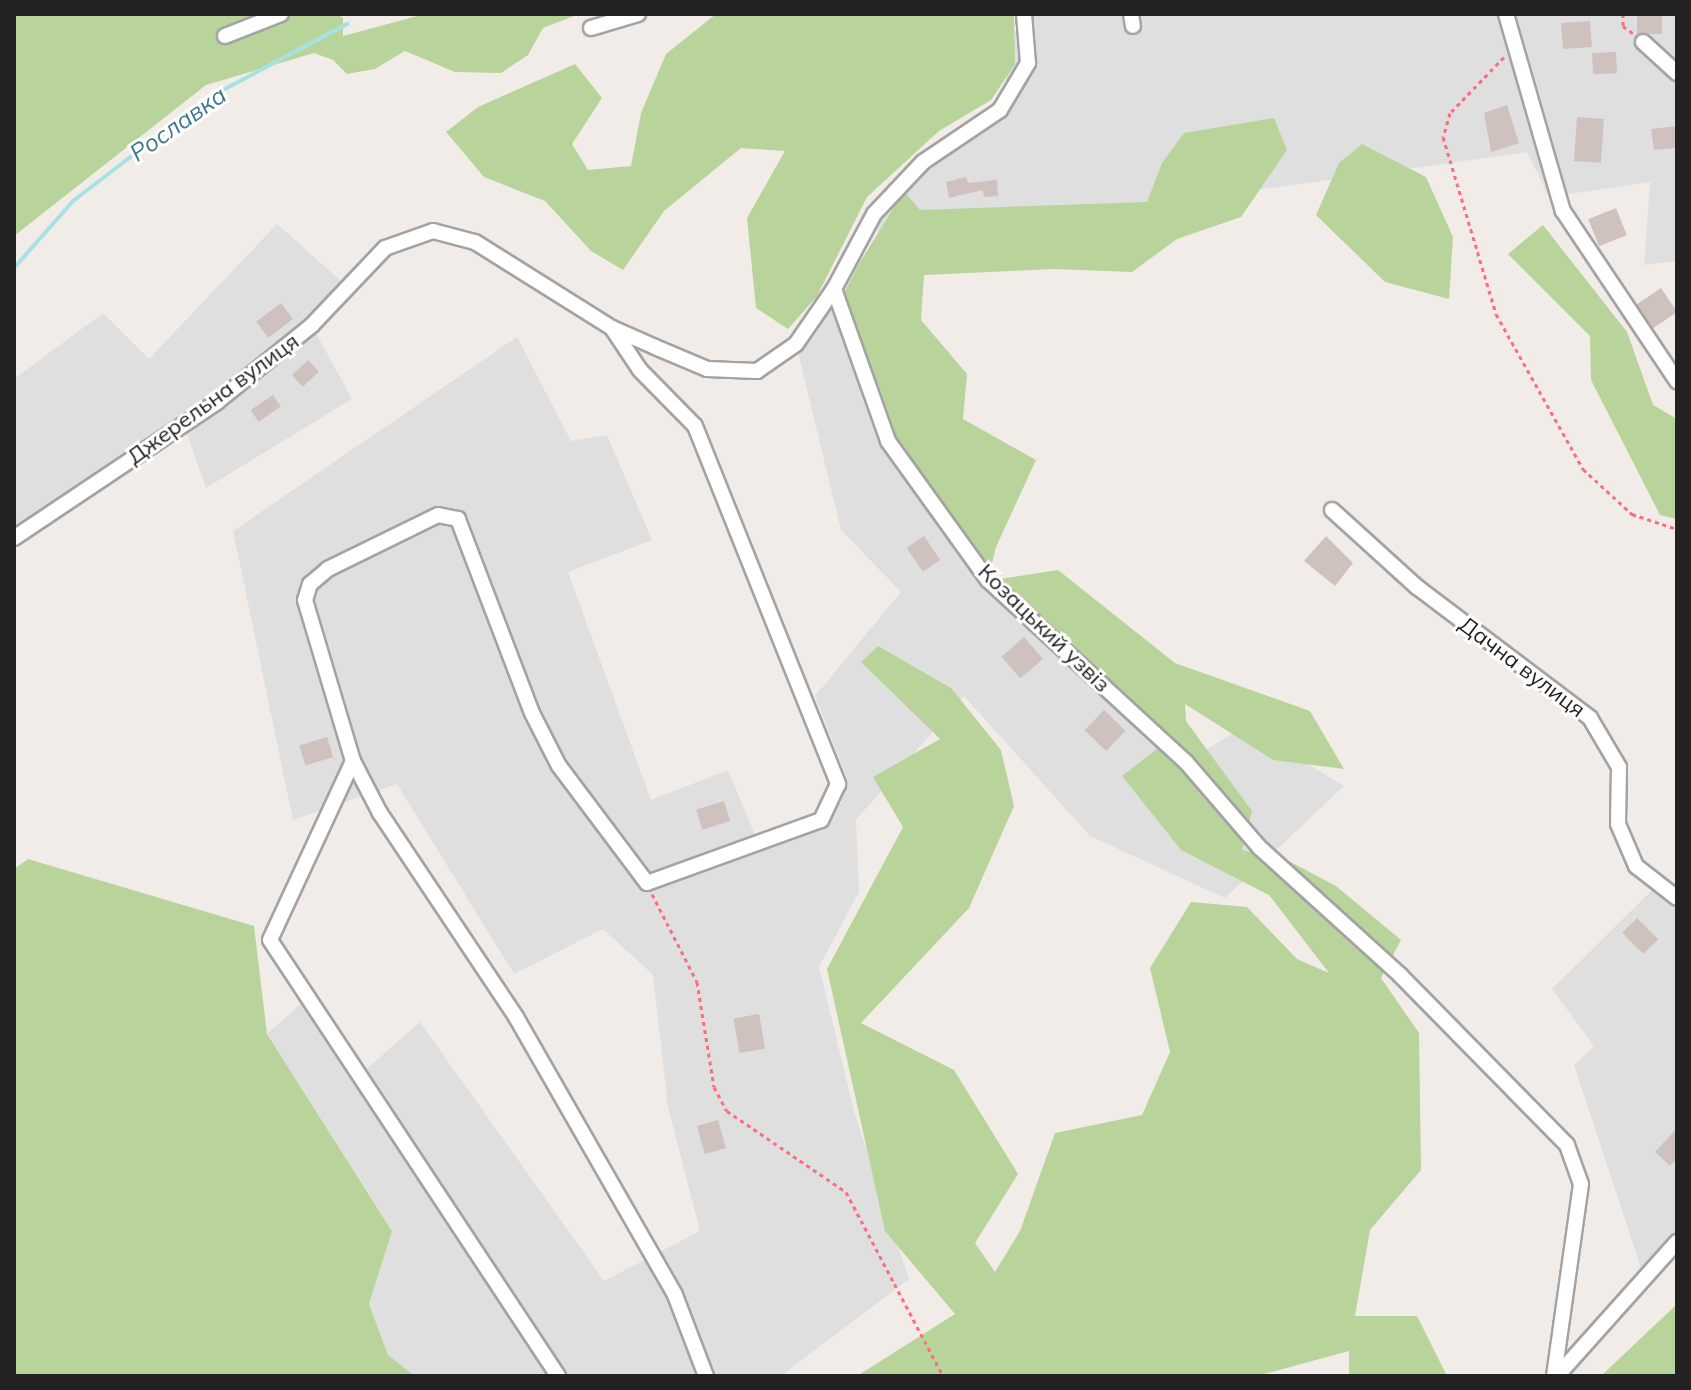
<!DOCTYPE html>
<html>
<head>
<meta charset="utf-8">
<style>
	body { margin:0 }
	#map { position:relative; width:1691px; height:1390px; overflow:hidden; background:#f2ece8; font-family:Mulish,sans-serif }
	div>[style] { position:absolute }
	.residential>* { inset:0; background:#e0dfdf }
	.forest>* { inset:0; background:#b9d49b }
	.stream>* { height:4px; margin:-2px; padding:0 2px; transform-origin:2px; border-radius:2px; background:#a6e2e1 }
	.building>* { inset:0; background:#cfc1be; transform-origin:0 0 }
	.path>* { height:3px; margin-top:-1.5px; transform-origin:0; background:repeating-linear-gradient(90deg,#ff6c80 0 4px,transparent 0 8px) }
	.roads { filter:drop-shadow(2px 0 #a3a3a3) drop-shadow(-2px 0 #a3a3a3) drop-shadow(0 2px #a3a3a3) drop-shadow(0 -2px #a3a3a3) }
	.minor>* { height:14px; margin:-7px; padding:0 7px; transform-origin:7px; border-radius:7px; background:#fff }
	span { translate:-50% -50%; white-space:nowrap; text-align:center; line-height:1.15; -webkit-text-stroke:6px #fff; paint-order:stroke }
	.street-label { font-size:22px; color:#222 }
	.water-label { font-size:24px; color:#3a788f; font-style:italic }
	.frame { position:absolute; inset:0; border:16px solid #222; pointer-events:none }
</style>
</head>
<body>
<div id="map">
	<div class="residential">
		<i style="clip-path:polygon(1019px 14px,1677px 14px,1677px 261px,1644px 265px,1650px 182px,1549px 197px,1527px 152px,880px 243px,874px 214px,923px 162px,1000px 110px)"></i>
		<i style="clip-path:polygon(277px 224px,348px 287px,312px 326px,352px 399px,206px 488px,184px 425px,14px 538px,14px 379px,103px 313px,149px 359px)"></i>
		<i style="clip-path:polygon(834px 289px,988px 580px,1186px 762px,1245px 726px,1344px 786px,1225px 898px,1090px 836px,964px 696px,856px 820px,859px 892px,819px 967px,855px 1115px,909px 1279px,781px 1376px,415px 1376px,388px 1355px,369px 1304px,392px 1230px,267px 1034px,311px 995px,363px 1072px,420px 1022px,604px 1281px,700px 1231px,668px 1107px,653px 975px,603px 929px,514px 974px,397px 784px,293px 820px,233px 531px,517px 337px,571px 441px,607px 435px,652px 540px,568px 572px,651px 800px,728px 770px,755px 835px,841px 803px,847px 778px,815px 696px,901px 592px,841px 530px,796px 344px)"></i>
		<i style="clip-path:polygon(1652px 890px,1677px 909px,1677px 1246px,1645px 1280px,1574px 1065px,1594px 1046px,1552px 989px)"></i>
	</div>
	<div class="forest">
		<i style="clip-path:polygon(14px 14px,336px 14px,343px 18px,343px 36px,425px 14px,579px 14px,543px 28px,528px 55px,501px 73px,455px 72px,405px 51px,375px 69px,347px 74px,333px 60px,314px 53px,206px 85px,14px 236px)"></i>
		<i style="clip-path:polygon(716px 14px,1014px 14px,1015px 64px,991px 100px,939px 131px,867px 197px,817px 296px,788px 329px,756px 308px,747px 218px,785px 151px,741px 148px,664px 211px,623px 270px,591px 251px,545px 201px,484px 177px,446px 132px,478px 107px,575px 64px,602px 98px,572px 144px,588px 170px,631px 166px,641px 113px,666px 54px)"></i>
		<i style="clip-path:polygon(1274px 118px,1287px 150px,1241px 217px,1177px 239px,1132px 272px,1054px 269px,924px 275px,921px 320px,967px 374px,963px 419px,1036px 460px,996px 547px,988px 580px,888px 441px,840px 301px,857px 267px,904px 191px,920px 210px,1147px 202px,1162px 163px,1184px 133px)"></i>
		<i style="clip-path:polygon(1362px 144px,1426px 177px,1453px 237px,1449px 299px,1385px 282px,1316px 215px,1339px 163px)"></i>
		<i style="clip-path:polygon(1543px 225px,1627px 332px,1653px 405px,1677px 419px,1677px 519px,1660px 515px,1591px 380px,1590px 336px,1508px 254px)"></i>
		<i style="clip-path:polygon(1058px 570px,1175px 663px,1310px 711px,1344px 769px,1273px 760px,1185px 704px,1186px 721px,1252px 811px,1242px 850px,1285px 859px,1336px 886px,1401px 940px,1381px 978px,1419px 1033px,1421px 1170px,1370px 1230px,1355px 1316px,1417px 1316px,1447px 1376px,1349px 1376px,1349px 1351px,1257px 1376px,857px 1376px,955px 1314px,885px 1231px,827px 969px,903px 827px,873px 777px,940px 739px,861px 662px,878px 646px,951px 688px,1001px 750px,1014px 806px,969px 908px,861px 1023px,954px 1070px,1018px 1174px,975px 1243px,995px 1272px,1020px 1231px,1055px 1133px,1142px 1115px,1170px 1052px,1150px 968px,1191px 902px,1247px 907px,1297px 959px,1329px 973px,1269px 895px,1181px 850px,1122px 776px,1157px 749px,1078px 655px,1000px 579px)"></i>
		<i style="clip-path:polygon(28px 859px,254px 926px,267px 1034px,392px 1231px,369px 1304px,388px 1355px,415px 1376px,14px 1376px,14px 869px)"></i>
		<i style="clip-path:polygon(1677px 1304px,1677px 1376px,1601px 1376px)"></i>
	</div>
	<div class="stream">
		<i style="left:14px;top:268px;width:89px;rotate:-48.6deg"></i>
		<i style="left:73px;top:201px;width:168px;rotate:-37.5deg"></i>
		<i style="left:206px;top:99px;width:160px;rotate:-28deg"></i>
	</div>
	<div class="building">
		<i style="left:1637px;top:14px;width:25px;height:20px"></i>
		<i style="left:1590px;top:21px;width:26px;height:29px;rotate:86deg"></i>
		<i style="left:1616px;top:52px;width:21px;height:24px;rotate:87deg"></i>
		<i style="clip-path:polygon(1507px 105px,1519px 143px,1491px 152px,1484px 113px)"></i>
		<i style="left:1577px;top:117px;width:27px;height:44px;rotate:4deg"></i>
		<i style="clip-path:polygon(1677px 126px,1677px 148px,1654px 150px,1651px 129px)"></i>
		<i style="clip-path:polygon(966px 177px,968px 183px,997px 180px,998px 196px,984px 197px,983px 190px,949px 198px,946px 182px)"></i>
		<i style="left:1616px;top:208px;width:29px;height:30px;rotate:68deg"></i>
		<i style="left:1661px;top:288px;width:29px;height:29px;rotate:56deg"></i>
		<i style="left:281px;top:303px;width:20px;height:31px;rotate:53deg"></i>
		<i style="left:308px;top:360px;width:16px;height:22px;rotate:47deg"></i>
		<i style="left:273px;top:395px;width:14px;height:27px;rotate:56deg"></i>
		<i style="left:924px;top:536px;width:29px;height:21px;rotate:56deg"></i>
		<i style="clip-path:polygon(1326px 536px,1353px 563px,1335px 586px,1304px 561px)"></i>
		<i style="left:1024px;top:637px;width:29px;height:30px;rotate:49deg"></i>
		<i style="left:1104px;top:710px;width:30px;height:28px;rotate:44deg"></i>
		<i style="left:327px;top:737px;width:21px;height:29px;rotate:73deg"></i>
		<i style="left:724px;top:801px;width:21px;height:29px;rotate:73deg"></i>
		<i style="left:1637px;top:918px;width:30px;height:21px;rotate:45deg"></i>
		<i style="left:759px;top:1014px;width:35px;height:26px;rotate:80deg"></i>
		<i style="left:718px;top:1120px;width:29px;height:22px;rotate:74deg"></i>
		<i style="clip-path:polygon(1677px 1128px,1677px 1158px,1670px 1166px,1655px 1152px)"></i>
	</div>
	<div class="path">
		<i style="left:1623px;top:14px;width:12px;rotate:90deg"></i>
		<i style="left:1623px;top:26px;width:14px;rotate:36deg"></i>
		<i style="left:1504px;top:57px;width:78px;rotate:134deg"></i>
		<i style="left:1450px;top:113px;width:25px;rotate:106deg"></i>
		<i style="left:1443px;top:137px;width:185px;rotate:73.3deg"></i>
		<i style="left:1496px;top:314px;width:178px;rotate:60.7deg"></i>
		<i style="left:1583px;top:469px;width:67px;rotate:42.6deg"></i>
		<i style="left:1632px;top:514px;width:47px;rotate:18.4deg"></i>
		<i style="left:652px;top:894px;width:99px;rotate:62.9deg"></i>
		<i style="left:697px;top:982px;width:106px;rotate:80.8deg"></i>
		<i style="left:714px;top:1087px;width:27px;rotate:62deg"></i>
		<i style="left:727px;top:1111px;width:144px;rotate:34.2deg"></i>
		<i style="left:846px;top:1192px;width:208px;rotate:62.2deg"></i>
	</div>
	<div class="roads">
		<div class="minor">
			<i style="left:1131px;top:14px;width:12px;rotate:81deg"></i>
			<i style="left:1506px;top:14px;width:205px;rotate:73.9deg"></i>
			<i style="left:1563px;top:211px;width:205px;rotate:56.2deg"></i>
			<i style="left:591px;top:28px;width:49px;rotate:-16.6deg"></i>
			<i style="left:225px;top:36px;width:60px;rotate:-21.4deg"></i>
			<i style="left:1643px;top:42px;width:46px;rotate:42.4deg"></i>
			<i style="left:834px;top:289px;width:161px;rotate:70.4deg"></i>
			<i style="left:888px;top:441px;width:171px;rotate:54.3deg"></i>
			<i style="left:988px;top:580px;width:269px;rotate:42.6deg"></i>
			<i style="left:1186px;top:762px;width:113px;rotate:49.3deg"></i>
			<i style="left:1260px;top:848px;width:189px;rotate:42.2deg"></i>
			<i style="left:1400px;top:975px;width:238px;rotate:45.5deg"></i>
			<i style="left:1567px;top:1145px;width:41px;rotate:70.3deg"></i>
			<i style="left:1581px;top:1184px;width:194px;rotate:98deg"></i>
			<i style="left:612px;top:328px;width:50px;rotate:56.3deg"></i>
			<i style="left:640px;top:370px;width:78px;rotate:45.5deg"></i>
			<i style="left:695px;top:426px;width:386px;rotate:68.2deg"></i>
			<i style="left:838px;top:784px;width:40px;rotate:115deg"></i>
			<i style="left:821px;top:820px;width:185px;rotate:160.1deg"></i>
			<i style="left:647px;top:883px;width:146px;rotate:-126.9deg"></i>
			<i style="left:559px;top:766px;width:59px;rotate:-117deg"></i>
			<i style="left:532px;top:713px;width:208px;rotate:-110.9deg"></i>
			<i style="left:458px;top:519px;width:20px;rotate:-169deg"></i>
			<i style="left:438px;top:515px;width:123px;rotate:153.9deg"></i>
			<i style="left:328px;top:569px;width:23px;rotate:140deg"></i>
			<i style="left:310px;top:584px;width:17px;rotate:107deg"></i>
			<i style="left:305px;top:600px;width:168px;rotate:73.4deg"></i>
			<i style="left:353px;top:761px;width:59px;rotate:62.6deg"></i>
			<i style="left:380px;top:813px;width:245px;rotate:56.3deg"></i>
			<i style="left:516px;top:1017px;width:320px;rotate:60.2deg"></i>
			<i style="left:675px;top:1295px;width:87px;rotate:69.1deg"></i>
			<i style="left:1332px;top:510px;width:115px;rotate:42.2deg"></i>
			<i style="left:1417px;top:587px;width:217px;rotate:37.1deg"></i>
			<i style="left:1590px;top:718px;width:57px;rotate:59.4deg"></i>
			<i style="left:1619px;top:767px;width:57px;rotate:91deg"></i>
			<i style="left:1618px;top:824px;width:46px;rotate:66.8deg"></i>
			<i style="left:1636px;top:866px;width:52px;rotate:38deg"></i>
			<i style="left:14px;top:538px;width:244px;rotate:-33.8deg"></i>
			<i style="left:217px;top:402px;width:122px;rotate:-39deg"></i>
			<i style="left:312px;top:325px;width:106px;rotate:-46.5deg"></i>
			<i style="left:385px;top:248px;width:51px;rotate:-19.5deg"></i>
			<i style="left:433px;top:231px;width:43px;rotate:14.7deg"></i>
			<i style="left:475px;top:242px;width:162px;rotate:32.1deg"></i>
			<i style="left:612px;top:328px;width:47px;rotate:23.8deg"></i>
			<i style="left:655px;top:347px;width:56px;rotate:22.9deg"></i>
			<i style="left:707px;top:369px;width:50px;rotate:2.3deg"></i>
			<i style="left:757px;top:371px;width:47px;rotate:-34.7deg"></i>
			<i style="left:796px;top:344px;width:67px;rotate:-55.4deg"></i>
			<i style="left:834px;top:289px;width:85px;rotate:-61.9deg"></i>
			<i style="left:874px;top:214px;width:71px;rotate:-46.7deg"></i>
			<i style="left:923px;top:162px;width:93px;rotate:-34deg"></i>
			<i style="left:1000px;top:110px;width:55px;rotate:-59.2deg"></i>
			<i style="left:1028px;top:63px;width:49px;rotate:-94.7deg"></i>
			<i style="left:353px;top:761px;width:197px;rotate:114.9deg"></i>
			<i style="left:270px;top:940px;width:523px;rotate:56.55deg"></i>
			<i style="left:1557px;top:1376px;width:180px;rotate:-48.2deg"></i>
		</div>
	</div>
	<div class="street-label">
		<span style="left:213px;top:399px;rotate:-36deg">Джерельна вулиця</span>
		<span style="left:1044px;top:628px;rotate:44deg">Козацький узвіз</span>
		<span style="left:1522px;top:667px;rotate:37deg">Дачна вулиця</span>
	</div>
	<div class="water-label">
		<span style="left:178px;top:124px;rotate:-35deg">Рославка</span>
	</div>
	<div class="frame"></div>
</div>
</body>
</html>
